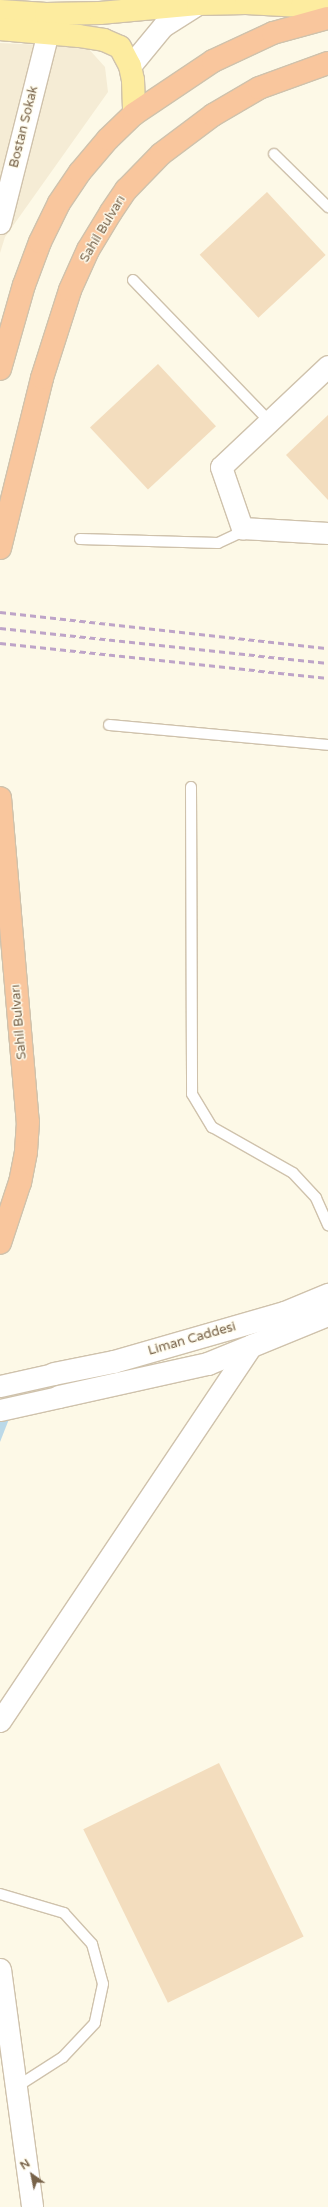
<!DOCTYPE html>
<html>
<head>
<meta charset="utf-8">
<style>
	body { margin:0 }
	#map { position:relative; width:328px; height:2207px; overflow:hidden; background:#fdf9e7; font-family:"Varela Round",sans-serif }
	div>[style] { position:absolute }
	.residential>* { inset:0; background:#f5ecd5 }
	.water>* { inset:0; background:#bbd9e8 }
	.building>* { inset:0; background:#f3ddbe; transform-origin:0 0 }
	.roads { filter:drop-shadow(1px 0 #cfc2ac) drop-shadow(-1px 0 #cfc2ac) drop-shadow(0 1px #cfc2ac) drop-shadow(0 -1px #cfc2ac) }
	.lane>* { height:10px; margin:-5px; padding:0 5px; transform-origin:5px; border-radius:5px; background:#fff }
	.street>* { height:21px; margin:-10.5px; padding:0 10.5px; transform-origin:10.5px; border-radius:10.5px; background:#fff }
	.secondary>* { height:22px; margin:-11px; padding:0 11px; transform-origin:11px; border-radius:11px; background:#fff }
	.primary>* { height:22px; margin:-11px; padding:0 11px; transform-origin:11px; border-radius:11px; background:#fdec9f }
	.highway>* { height:22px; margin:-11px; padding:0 11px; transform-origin:11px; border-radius:11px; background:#f9c69d }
	.rail>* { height:3px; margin-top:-1.5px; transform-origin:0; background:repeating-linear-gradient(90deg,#bea4c8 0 6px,transparent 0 10px) }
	span { translate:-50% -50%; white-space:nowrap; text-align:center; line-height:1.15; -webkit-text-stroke:3px #fffcee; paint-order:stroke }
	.street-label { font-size:13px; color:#78634a }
	.north { position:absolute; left:12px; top:2155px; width:40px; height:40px; -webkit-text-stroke:3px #fffcee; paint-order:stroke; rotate:327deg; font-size:11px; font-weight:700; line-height:16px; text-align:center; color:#78634a }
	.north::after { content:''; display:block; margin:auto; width:14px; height:18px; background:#78634a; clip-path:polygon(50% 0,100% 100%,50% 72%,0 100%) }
</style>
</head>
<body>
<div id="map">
	<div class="residential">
		<i style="clip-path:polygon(0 43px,87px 47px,105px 67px,108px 92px,5px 237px,0 253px)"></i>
	</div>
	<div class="water">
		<i style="clip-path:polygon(11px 1414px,0 1442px,0 1416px)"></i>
	</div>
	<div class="building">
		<i style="left:267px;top:192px;width:86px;height:92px;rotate:47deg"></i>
		<i style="left:158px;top:364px;width:85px;height:93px;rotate:47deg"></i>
		<i style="clip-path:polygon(328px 415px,328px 500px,286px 455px)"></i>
		<i style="left:219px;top:1763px;width:193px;height:151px;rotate:64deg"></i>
	</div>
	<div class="roads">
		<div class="lane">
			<i style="left:274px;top:154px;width:76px;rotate:44.5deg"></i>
			<i style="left:133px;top:280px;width:196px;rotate:46deg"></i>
			<i style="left:80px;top:539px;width:138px;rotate:1.7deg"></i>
			<i style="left:218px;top:543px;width:31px;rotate:-25deg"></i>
			<i style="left:109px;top:725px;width:220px;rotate:5.2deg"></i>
			<i style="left:191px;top:787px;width:307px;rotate:89.8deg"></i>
			<i style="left:192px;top:1094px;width:39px;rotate:59deg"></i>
			<i style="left:212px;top:1127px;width:93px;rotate:29.6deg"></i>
			<i style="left:293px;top:1173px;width:34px;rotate:47deg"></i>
			<i style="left:316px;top:1198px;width:30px;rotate:66deg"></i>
			<i style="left:0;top:1894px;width:67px;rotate:16.5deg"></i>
			<i style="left:64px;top:1913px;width:42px;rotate:47.9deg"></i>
			<i style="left:92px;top:1944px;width:41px;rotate:74.6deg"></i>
			<i style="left:103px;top:1984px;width:40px;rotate:102deg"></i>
			<i style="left:95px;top:2023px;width:47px;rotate:133.3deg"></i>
			<i style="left:63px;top:2057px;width:56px;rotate:147.4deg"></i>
		</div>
		<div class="street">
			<i style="left:130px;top:66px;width:52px;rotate:-50.5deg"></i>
			<i style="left:163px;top:26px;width:41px;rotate:-32.2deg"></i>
			<i style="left:0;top:223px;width:197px;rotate:-75.9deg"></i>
			<i style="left:328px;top:366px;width:147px;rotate:136.7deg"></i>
			<i style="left:221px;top:467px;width:65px;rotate:71deg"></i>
			<i style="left:242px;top:528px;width:86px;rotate:3.3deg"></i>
			<i style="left:0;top:1386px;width:55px;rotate:-12.5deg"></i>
			<i style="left:0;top:1410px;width:60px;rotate:-12.4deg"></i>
			<i style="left:0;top:1721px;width:453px;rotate:-56.2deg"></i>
			<i style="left:0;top:1969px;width:240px;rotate:82.3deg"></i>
		</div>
		<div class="secondary">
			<i style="left:54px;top:1374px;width:61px;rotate:-11.3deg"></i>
			<i style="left:114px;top:1362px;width:178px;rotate:-16deg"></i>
			<i style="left:285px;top:1313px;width:47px;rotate:-22.7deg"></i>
			<i style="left:59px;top:1397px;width:153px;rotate:-12.5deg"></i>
			<i style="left:208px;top:1364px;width:130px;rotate:-22.2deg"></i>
		</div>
		<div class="primary">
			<i style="left:0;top:11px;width:46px;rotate:3.7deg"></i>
			<i style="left:46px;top:14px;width:54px;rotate:-1.1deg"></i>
			<i style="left:100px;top:13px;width:98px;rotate:-5.2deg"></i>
			<i style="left:198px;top:4px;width:48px;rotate:-1.2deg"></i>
			<i style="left:246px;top:3px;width:56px;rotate:3.1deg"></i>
			<i style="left:302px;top:6px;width:26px;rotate:11deg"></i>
			<i style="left:0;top:29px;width:79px;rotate:5.1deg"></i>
			<i style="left:79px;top:36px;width:25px;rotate:9deg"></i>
			<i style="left:104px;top:40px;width:17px;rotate:24deg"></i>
			<i style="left:120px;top:47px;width:21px;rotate:62deg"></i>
			<i style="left:130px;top:66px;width:14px;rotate:78deg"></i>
			<i style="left:133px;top:80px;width:34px;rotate:88deg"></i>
		</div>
		<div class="highway">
			<i style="left:0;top:369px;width:87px;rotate:-74.1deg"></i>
			<i style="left:24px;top:285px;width:46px;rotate:-69.6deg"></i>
			<i style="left:40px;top:242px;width:43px;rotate:-64deg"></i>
			<i style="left:59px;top:203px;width:37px;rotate:-56deg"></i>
			<i style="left:80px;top:172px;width:43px;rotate:-49.7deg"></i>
			<i style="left:108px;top:139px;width:36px;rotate:-44deg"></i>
			<i style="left:134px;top:114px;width:95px;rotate:-33.9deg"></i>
			<i style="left:213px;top:61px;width:66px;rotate:-25deg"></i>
			<i style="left:273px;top:33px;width:57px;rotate:-15.3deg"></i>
			<i style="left:0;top:548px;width:175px;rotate:-76.1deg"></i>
			<i style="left:42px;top:378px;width:92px;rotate:-72.3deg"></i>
			<i style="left:70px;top:290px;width:44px;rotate:-65.8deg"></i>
			<i style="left:88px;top:250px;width:44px;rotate:-58.8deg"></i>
			<i style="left:111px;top:212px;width:27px;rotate:-56deg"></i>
			<i style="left:126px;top:190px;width:50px;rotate:-45.8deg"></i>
			<i style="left:161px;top:154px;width:65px;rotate:-36.9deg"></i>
			<i style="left:213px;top:115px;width:53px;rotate:-30.4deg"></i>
			<i style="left:259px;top:88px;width:73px;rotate:-19.9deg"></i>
			<i style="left:0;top:798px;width:325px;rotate:85.1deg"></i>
			<i style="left:28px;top:1122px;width:30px;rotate:94deg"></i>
			<i style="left:26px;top:1152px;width:31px;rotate:101deg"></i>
			<i style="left:20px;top:1182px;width:64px;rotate:108.2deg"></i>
		</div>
	</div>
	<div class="rail">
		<i style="left:0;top:612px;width:330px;rotate:6.3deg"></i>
		<i style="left:0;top:628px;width:330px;rotate:6.1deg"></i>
		<i style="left:0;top:643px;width:330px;rotate:6.1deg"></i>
	</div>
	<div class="street-label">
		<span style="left:24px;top:127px;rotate:-76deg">Bostan Sokak</span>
		<span style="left:103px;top:229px;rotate:-59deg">Sahil Bulvarı</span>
		<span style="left:19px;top:1022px;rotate:-95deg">Sahil Bulvarı</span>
		<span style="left:192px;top:1339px;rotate:-16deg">Liman Caddesi</span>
	</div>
	<div class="north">N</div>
</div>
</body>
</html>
